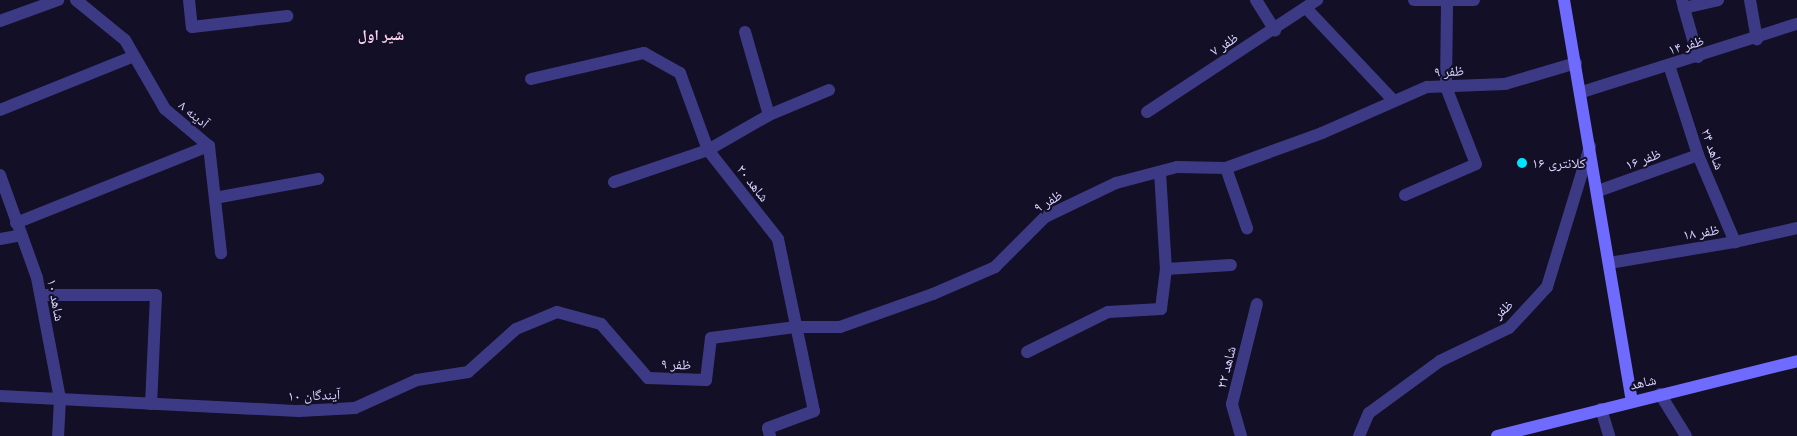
<!DOCTYPE html>
<html>
<head>
<meta charset="utf-8">
<style>
	body { margin:0 }
	#map { position:relative; width:1797px; height:436px; overflow:hidden; background:#130f26; font-family:Raleway,"Noto Naskh Arabic",sans-serif }
	div>[style] { position:absolute }
	.lane>* { height:12px; margin:-6px; padding:0 6px; transform-origin:6px; border-radius:6px; background:#3d3a85 }
	.street>* { height:12px; margin:-6px; padding:0 6px; transform-origin:6px; border-radius:6px; background:#3d3a85 }
	.secondary>* { height:12px; margin:-6px; padding:0 6px; transform-origin:6px; border-radius:6px; background:#6f6bff }
	.dots>* { width:14px; height:14px; translate:-50% -50%; box-sizing:border-box; border:2px solid #130f26; border-radius:50% }
	span { translate:-50% -50%; white-space:nowrap; text-align:center; line-height:1.15; -webkit-text-stroke:4px #130f26; paint-order:stroke }
	.street-label { font-size:14px; color:#d9d4ff }
	.poi-label { font-size:14px; color:#d9d4ff }
	.left { translate:0 -50%; text-align:left }
	.neighbourhood-label { font-size:15px; color:#ffd6f0; font-weight:700 }
</style>
</head>
<body>
<div id="map">
	<div class="lane">
		<i style="left:1226px;top:168px;width:64px;rotate:70.7deg"></i>
		<i style="left:215px;top:198px;width:105px;rotate:-10.5deg"></i>
		<i style="left:41px;top:295px;width:115px"></i>
		<i style="left:156px;top:295px;width:109px;rotate:92.6deg"></i>
	</div>
	<div class="street">
		<i style="left:76px;top:0;width:63px;rotate:39.2deg"></i>
		<i style="left:125px;top:40px;width:80px;rotate:59.9deg"></i>
		<i style="left:165px;top:109px;width:57px;rotate:40.1deg"></i>
		<i style="left:209px;top:146px;width:108px;rotate:83.6deg"></i>
		<i style="left:189px;top:0;width:27px;rotate:84deg"></i>
		<i style="left:192px;top:27px;width:96px;rotate:-6.6deg"></i>
		<i style="left:1256px;top:0;width:36px;rotate:58deg"></i>
		<i style="left:1414px;top:0;width:60px"></i>
		<i style="left:1682px;top:0;width:8px;rotate:76deg"></i>
		<i style="left:1684px;top:8px;width:35px;rotate:-13deg"></i>
		<i style="left:1750px;top:0;width:40px;rotate:80deg"></i>
		<i style="left:1306px;top:8px;width:128px;rotate:46.6deg"></i>
		<i style="left:1684px;top:8px;width:51px;rotate:74.1deg"></i>
		<i style="left:0;top:21px;width:62px;rotate:-19.9deg"></i>
		<i style="left:745px;top:32px;width:86px;rotate:73.9deg"></i>
		<i style="left:1669px;top:65px;width:95px;rotate:72.1deg"></i>
		<i style="left:1698px;top:155px;width:95px;rotate:67deg"></i>
		<i style="left:531px;top:79px;width:116px;rotate:-13deg"></i>
		<i style="left:644px;top:53px;width:41px;rotate:29.1deg"></i>
		<i style="left:680px;top:73px;width:82px;rotate:70deg"></i>
		<i style="left:708px;top:150px;width:113px;rotate:51.8deg"></i>
		<i style="left:778px;top:239px;width:176px;rotate:78.2deg"></i>
		<i style="left:814px;top:411px;width:49px;rotate:159.7deg"></i>
		<i style="left:768px;top:428px;width:8px;rotate:76deg"></i>
		<i style="left:1582px;top:92px;width:225px;rotate:-17.6deg"></i>
		<i style="left:0;top:110px;width:144px;rotate:-21.9deg"></i>
		<i style="left:1147px;top:112px;width:204px;rotate:-33.4deg"></i>
		<i style="left:1160px;top:172px;width:97px;rotate:86.5deg"></i>
		<i style="left:0;top:175px;width:109px;rotate:70.2deg"></i>
		<i style="left:37px;top:278px;width:123px;rotate:79.2deg"></i>
		<i style="left:60px;top:399px;width:37px;rotate:93deg"></i>
		<i style="left:614px;top:182px;width:99px;rotate:-18.8deg"></i>
		<i style="left:708px;top:150px;width:70px;rotate:-29.8deg"></i>
		<i style="left:769px;top:115px;width:65px;rotate:-22.6deg"></i>
		<i style="left:1598px;top:191px;width:106px;rotate:-19.8deg"></i>
		<i style="left:1405px;top:195px;width:77px;rotate:-23.6deg"></i>
		<i style="left:1476px;top:164px;width:83px;rotate:-111.3deg"></i>
		<i style="left:1446px;top:87px;width:87px;rotate:-89.3deg"></i>
		<i style="left:16px;top:223px;width:208px;rotate:-21.8deg"></i>
		<i style="left:0;top:239px;width:22px;rotate:-10deg"></i>
		<i style="left:1609px;top:263px;width:128px;rotate:-9.5deg"></i>
		<i style="left:1735px;top:242px;width:64px;rotate:-12.7deg"></i>
		<i style="left:1027px;top:352px;width:90px;rotate:-26.3deg"></i>
		<i style="left:1108px;top:312px;width:53px;rotate:-3.2deg"></i>
		<i style="left:1161px;top:309px;width:40px;rotate:-82.9deg"></i>
		<i style="left:1166px;top:269px;width:65px;rotate:-3.5deg"></i>
		<i style="left:1660px;top:394px;width:49px;rotate:58.2deg"></i>
		<i style="left:0;top:396px;width:299px;rotate:2.9deg"></i>
		<i style="left:299px;top:411px;width:56px;rotate:-3.1deg"></i>
		<i style="left:355px;top:408px;width:68px;rotate:-24.3deg"></i>
		<i style="left:417px;top:380px;width:52px;rotate:-8.9deg"></i>
		<i style="left:468px;top:372px;width:64px;rotate:-41.9deg"></i>
		<i style="left:516px;top:329px;width:44px;rotate:-22.5deg"></i>
		<i style="left:557px;top:312px;width:46px;rotate:15.3deg"></i>
		<i style="left:601px;top:324px;width:72px;rotate:49deg"></i>
		<i style="left:648px;top:378px;width:58px;rotate:2deg"></i>
		<i style="left:706px;top:380px;width:42px;rotate:-83.2deg"></i>
		<i style="left:711px;top:338px;width:86px;rotate:-7.4deg"></i>
		<i style="left:796px;top:327px;width:44px"></i>
		<i style="left:840px;top:327px;width:99px;rotate:-19.5deg"></i>
		<i style="left:933px;top:294px;width:68px;rotate:-23.5deg"></i>
		<i style="left:995px;top:267px;width:71px;rotate:-45deg"></i>
		<i style="left:1045px;top:217px;width:79px;rotate:-25.6deg"></i>
		<i style="left:1116px;top:183px;width:63px;rotate:-14.7deg"></i>
		<i style="left:1177px;top:167px;width:49px;rotate:1.2deg"></i>
		<i style="left:1226px;top:168px;width:102px;rotate:-20deg"></i>
		<i style="left:1322px;top:133px;width:115px;rotate:-23.7deg"></i>
		<i style="left:1427px;top:87px;width:78px;rotate:-2.2deg"></i>
		<i style="left:1505px;top:84px;width:74px;rotate:-16.5deg"></i>
		<i style="left:1601px;top:409px;width:28px;rotate:73deg"></i>
		<i style="left:1241px;top:436px;width:33px;rotate:-106deg"></i>
		<i style="left:1232px;top:404px;width:103px;rotate:-76deg"></i>
		<i style="left:1359px;top:436px;width:25px;rotate:-67deg"></i>
		<i style="left:1369px;top:413px;width:88px;rotate:-36.2deg"></i>
		<i style="left:1440px;top:361px;width:76px;rotate:-25.6deg"></i>
		<i style="left:1509px;top:328px;width:56px;rotate:-47.2deg"></i>
		<i style="left:1547px;top:287px;width:147px;rotate:-73deg"></i>
	</div>
	<div class="secondary">
		<i style="left:1564px;top:0;width:406px;rotate:80.4deg"></i>
		<i style="left:1497px;top:436px;width:309px;rotate:-14deg"></i>
	</div>
	<div class="dots">
		<i style="left:1522px;top:163px;background:#00e5ff"></i>
	</div>
	<div class="street-label">
		<span style="left:1224px;top:44px;rotate:-33deg">ظفر ۷</span>
		<span style="left:1686px;top:45px;rotate:-16deg">ظفر ۱۴</span>
		<span style="left:1449px;top:71px;rotate:-3deg">ظفر ۹</span>
		<span style="left:194px;top:114px;rotate:39deg">آدینه ۸</span>
		<span style="left:1713px;top:149px;rotate:70deg">شاهد ۲۴</span>
		<span style="left:1643px;top:159px;rotate:-20deg">ظفر ۱۶</span>
		<span style="left:753px;top:183px;rotate:52deg">شاهد ۲۰</span>
		<span style="left:1048px;top:201px;rotate:-31deg">ظفر ۹</span>
		<span style="left:1701px;top:232px;rotate:-9deg">ظفر ۱۸</span>
		<span style="left:56px;top:300px;rotate:79deg">شاهد ۱۰</span>
		<span style="left:1503px;top:309px;rotate:-41deg">ظفر</span>
		<span style="left:676px;top:364px;rotate:2deg">ظفر ۹</span>
		<span style="left:1226px;top:367px;rotate:-76deg">شاهد ۲۲</span>
		<span style="left:1643px;top:382px;rotate:-13deg">شاهد</span>
		<span style="left:314px;top:395px;rotate:-2deg">آیندگان ۱۰</span>
	</div>
	<div class="poi-label">
		<span class="left" style="left:1532px;top:163px">کلانتری ۱۶</span>
	</div>
	<div class="neighbourhood-label">
		<span style="left:381px;top:36px">شیر اول</span>
	</div>
</div>
</body>
</html>
